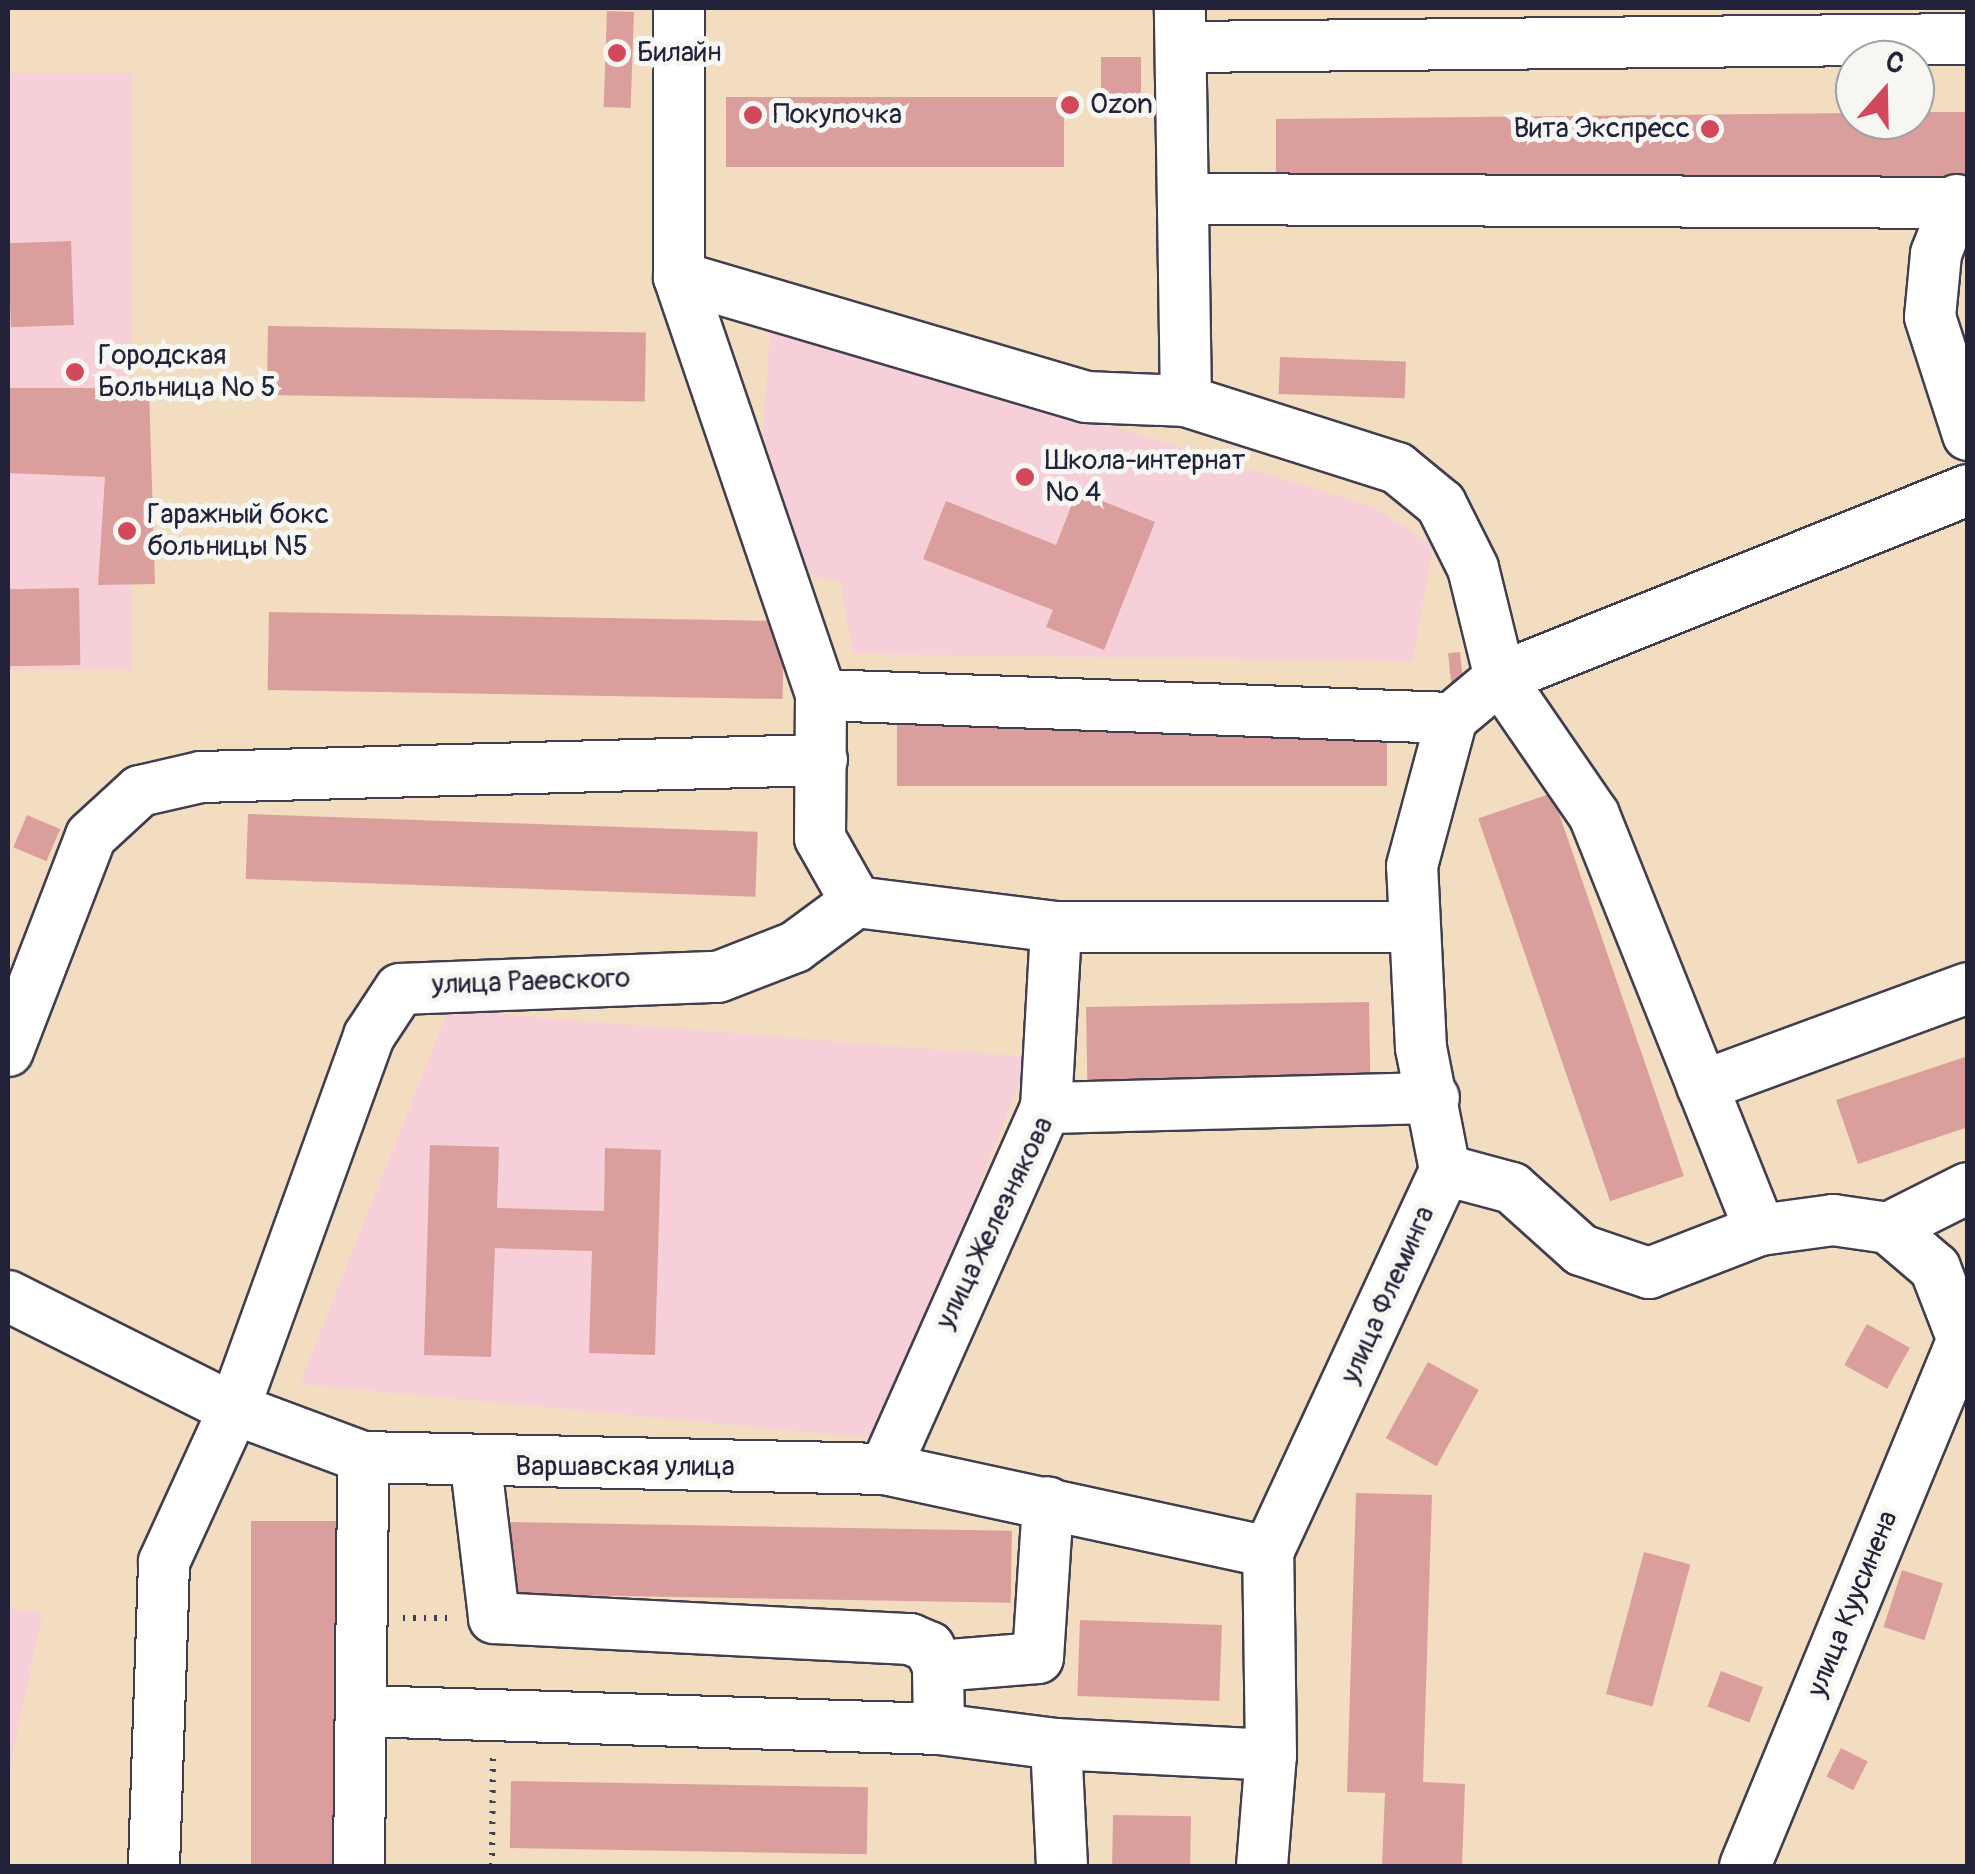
<!DOCTYPE html>
<html>
<head>
<meta charset="utf-8">
<style>
	body { margin:0 }
	#map { position:relative; width:1975px; height:1874px; overflow:hidden; background:#f2ddc0; font-family:Pangolin,sans-serif }
	div>[style] { position:absolute }
	.built>* { inset:0; background:#f6cfd8; transform-origin:0 0 }
	.building>* { inset:0; background:#da9f9c; transform-origin:0 0 }
	.path>* { height:6px; margin-top:-3px; transform-origin:0; background:repeating-linear-gradient(90deg,#413e4f 0 2.5px,transparent 0 10.5px) }
	.roads { filter:drop-shadow(2px 0 #413e4f) drop-shadow(-2px 0 #413e4f) drop-shadow(0 2px #413e4f) drop-shadow(0 -2px #413e4f) }
	.minor>* { height:50px; margin:-25px; padding:0 25px; transform-origin:25px; border-radius:25px; background:#fff }
	.dots>* { width:28px; height:28px; translate:-50% -50%; box-sizing:border-box; border:5px solid #f6f6f2; border-radius:50% }
	span { translate:-50% -50%; white-space:nowrap; text-align:center; line-height:1.15; -webkit-text-stroke:10px #f6f6f2; paint-order:stroke }
	.poi-label { font-size:28px; color:#22223b }
	.left { translate:0 -50%; text-align:left }
	.right { translate:-100% -50%; text-align:right }
	.street-label { font-size:28px; color:#22223b }
	.frame { position:absolute; inset:0; border:10px solid #22223b; pointer-events:none }
	.north { position:absolute; left:1835px; top:40px; width:100px; height:100px; box-sizing:border-box; background:#f6f6f2; border:2px solid #a1a1a9; border-radius:50%; rotate:20deg; font-size:28px; font-weight:700; line-height:40px; text-align:center; color:#22223b }
	.north::after { content:''; display:block; margin:auto; width:35px; height:45px; background:#d1495b; clip-path:polygon(50% 0,100% 100%,50% 72%,0 100%) }
</style>
</head>
<body>
<div id="map">
	<div class="built">
		<i style="left:8px;top:73px;width:124px;height:597px"></i>
		<i style="clip-path:polygon(771px 321px,1371px 506px,1433px 545px,1413px 661px,853px 654px,840px 581px,805px 575px,761px 449px)"></i>
		<i style="clip-path:polygon(448px 1010px,1029px 1057px,880px 1439px,300px 1384px)"></i>
		<i style="left:8px;top:1607px;width:35px;height:259px;rotate:12deg"></i>
	</div>
	<div class="building">
		<i style="left:607px;top:11px;width:27px;height:96px;rotate:2deg"></i>
		<i style="left:1101px;top:57px;width:40px;height:48px"></i>
		<i style="left:1064px;top:97px;width:70px;height:338px;rotate:90deg"></i>
		<i style="clip-path:polygon(1915px 112px,1968px 112px,1968px 177px,1276px 186px,1276px 119px,1855px 113px,1855px 120px,1915px 120px)"></i>
		<i style="left:71px;top:241px;width:84px;height:63px;rotate:88deg"></i>
		<i style="left:268px;top:326px;width:378px;height:69px;rotate:1deg"></i>
		<i style="left:1280px;top:357px;width:126px;height:37px;rotate:2deg"></i>
		<i style="clip-path:polygon(8px 388px,149px 388px,155px 584px,98px 585px,105px 477px,8px 473px)"></i>
		<i style="clip-path:polygon(1077px 491px,1155px 522px,1104px 650px,1046px 627px,1053px 610px,923px 559px,946px 501px,1056px 545px)"></i>
		<i style="left:79px;top:588px;width:77px;height:71px;rotate:89deg"></i>
		<i style="left:269px;top:612px;width:515px;height:78px;rotate:1deg"></i>
		<i style="left:1460px;top:652px;width:29px;height:12px;rotate:84deg"></i>
		<i style="left:897px;top:724px;width:490px;height:62px"></i>
		<i style="left:1552px;top:793px;width:405px;height:78px;rotate:71deg"></i>
		<i style="left:248px;top:814px;width:510px;height:65px;rotate:2deg"></i>
		<i style="left:27px;top:815px;width:36px;height:35px;rotate:23deg"></i>
		<i style="left:1369px;top:1002px;width:79px;height:283px;rotate:89deg"></i>
		<i style="clip-path:polygon(1968px 1056px,1968px 1127px,1858px 1164px,1836px 1100px)"></i>
		<i style="clip-path:polygon(430px 1145px,499px 1147px,497px 1208px,604px 1211px,605px 1148px,661px 1150px,655px 1355px,589px 1353px,592px 1251px,495px 1248px,491px 1357px,424px 1355px)"></i>
		<i style="left:1867px;top:1324px;width:49px;height:47px;rotate:29deg"></i>
		<i style="left:1428px;top:1362px;width:58px;height:87px;rotate:29deg"></i>
		<i style="clip-path:polygon(1356px 1493px,1432px 1495px,1423px 1782px,1465px 1784px,1462px 1866px,1382px 1866px,1385px 1793px,1347px 1792px)"></i>
		<i style="left:251px;top:1521px;width:93px;height:345px"></i>
		<i style="left:508px;top:1522px;width:504px;height:72px;rotate:1deg"></i>
		<i style="left:1644px;top:1552px;width:48px;height:147px;rotate:15deg"></i>
		<i style="left:1902px;top:1570px;width:43px;height:60px;rotate:18deg"></i>
		<i style="left:1080px;top:1620px;width:142px;height:76px;rotate:2deg"></i>
		<i style="left:1721px;top:1671px;width:45px;height:38px;rotate:21deg"></i>
		<i style="left:1841px;top:1748px;width:30px;height:32px;rotate:27deg"></i>
		<i style="left:511px;top:1781px;width:357px;height:67px;rotate:1deg"></i>
		<i style="left:1113px;top:1815px;width:78px;height:51px;rotate:1deg"></i>
	</div>
	<div class="path">
		<i style="left:403px;top:1618px;width:47px"></i>
		<i style="left:492px;top:1866px;width:109px;rotate:-89.5deg"></i>
	</div>
	<div class="roads">
		<div class="minor">
			<i style="left:679px;top:8px;width:269px;rotate:90deg"></i>
			<i style="left:679px;top:277px;width:424px;rotate:16.4deg"></i>
			<i style="left:1086px;top:397px;width:100px;rotate:2.3deg"></i>
			<i style="left:1181px;top:47px;width:787px;rotate:-0.58deg"></i>
			<i style="left:1187px;top:199px;width:781px;rotate:0.29deg"></i>
			<i style="left:1957px;top:200px;width:58px;rotate:111.3deg"></i>
			<i style="left:1936px;top:254px;width:63px;rotate:95.4deg"></i>
			<i style="left:1930px;top:317px;width:124px;rotate:72.1deg"></i>
			<i style="left:679px;top:277px;width:441px;rotate:71.2deg"></i>
			<i style="left:821px;top:695px;width:143px;rotate:90.4deg"></i>
			<i style="left:820px;top:838px;width:73px;rotate:60.6deg"></i>
			<i style="left:856px;top:902px;width:202px;rotate:7.1deg"></i>
			<i style="left:1056px;top:927px;width:358px"></i>
			<i style="left:821px;top:695px;width:631px;rotate:2.09deg"></i>
			<i style="left:1452px;top:718px;width:62px;rotate:-39.8deg"></i>
			<i style="left:1500px;top:678px;width:113px;rotate:-103.8deg"></i>
			<i style="left:1473px;top:568px;width:72px;rotate:-116.6deg"></i>
			<i style="left:1441px;top:504px;width:57px;rotate:-140.7deg"></i>
			<i style="left:1397px;top:468px;width:221px;rotate:-162.4deg"></i>
			<i style="left:1186px;top:401px;width:393px;rotate:-90.9deg"></i>
			<i style="left:8px;top:1051px;width:230px;rotate:-68.9deg"></i>
			<i style="left:91px;top:836px;width:67px;rotate:-42.6deg"></i>
			<i style="left:140px;top:791px;width:63px;rotate:-12.9deg"></i>
			<i style="left:201px;top:777px;width:621px;rotate:-1.57deg"></i>
			<i style="left:1702px;top:1086px;width:283px;rotate:-20.2deg"></i>
			<i style="left:1046px;top:1108px;width:181px;rotate:-86.8deg"></i>
			<i style="left:1445px;top:1170px;width:69px;rotate:15deg"></i>
			<i style="left:1512px;top:1188px;width:93px;rotate:41.9deg"></i>
			<i style="left:1581px;top:1250px;width:72px;rotate:18.7deg"></i>
			<i style="left:1649px;top:1273px;width:119px;rotate:-21.2deg"></i>
			<i style="left:1760px;top:1230px;width:74px;rotate:-7.8deg"></i>
			<i style="left:1833px;top:1220px;width:56px;rotate:8.3deg"></i>
			<i style="left:1888px;top:1228px;width:89px;rotate:-26.6deg"></i>
			<i style="left:1888px;top:1228px;width:62px;rotate:40.4deg"></i>
			<i style="left:1935px;top:1268px;width:91px;rotate:68.8deg"></i>
			<i style="left:1760px;top:1230px;width:447px;rotate:-111.8deg"></i>
			<i style="left:1594px;top:815px;width:166px;rotate:-124.5deg"></i>
			<i style="left:1500px;top:678px;width:504px;rotate:-21.89deg"></i>
			<i style="left:8px;top:1296px;width:253px;rotate:26.6deg"></i>
			<i style="left:234px;top:1409px;width:138px;rotate:20.4deg"></i>
			<i style="left:363px;top:1457px;width:522px;rotate:1.32deg"></i>
			<i style="left:885px;top:1469px;width:392px;rotate:12.2deg"></i>
			<i style="left:476px;top:1466px;width:153px;rotate:83.2deg"></i>
			<i style="left:494px;top:1618px;width:417px;rotate:2.9deg"></i>
			<i style="left:910px;top:1639px;width:21px;rotate:23deg"></i>
			<i style="left:929px;top:1647px;width:21px;rotate:65deg"></i>
			<i style="left:938px;top:1666px;width:63px;rotate:89.1deg"></i>
			<i style="left:939px;top:1729px;width:118px;rotate:7.3deg"></i>
			<i style="left:885px;top:1469px;width:395px;rotate:-66deg"></i>
			<i style="left:1046px;top:1108px;width:388px;rotate:-1.5deg"></i>
			<i style="left:938px;top:1666px;width:100px;rotate:-4.6deg"></i>
			<i style="left:1038px;top:1658px;width:156px;rotate:-86.3deg"></i>
			<i style="left:361px;top:1711px;width:578px;rotate:1.78deg"></i>
			<i style="left:154px;top:1866px;width:304px;rotate:-88.1deg"></i>
			<i style="left:164px;top:1562px;width:168px;rotate:-65.4deg"></i>
			<i style="left:234px;top:1409px;width:397px;rotate:-70.1deg"></i>
			<i style="left:369px;top:1036px;width:56px;rotate:-56.6deg"></i>
			<i style="left:400px;top:989px;width:318px;rotate:-2.2deg"></i>
			<i style="left:718px;top:977px;width:83px;rotate:-21.3deg"></i>
			<i style="left:795px;top:947px;width:76px;rotate:-36.4deg"></i>
			<i style="left:359px;top:1866px;width:409px;rotate:-89.4deg"></i>
			<i style="left:1062px;top:1866px;width:122px;rotate:-92.8deg"></i>
			<i style="left:1056px;top:1744px;width:215px;rotate:2.9deg"></i>
			<i style="left:1262px;top:1866px;width:111px;rotate:-85.4deg"></i>
			<i style="left:1271px;top:1755px;width:203px;rotate:-90.8deg"></i>
			<i style="left:1268px;top:1552px;width:421px;rotate:-65.1deg"></i>
			<i style="left:1445px;top:1170px;width:124px;rotate:-101.1deg"></i>
			<i style="left:1421px;top:1048px;width:182px;rotate:-92.8deg"></i>
			<i style="left:1412px;top:866px;width:153px;rotate:-74.9deg"></i>
			<i style="left:1745px;top:1866px;width:568px;rotate:-67.54deg"></i>
		</div>
	</div>
	<div class="dots">
		<i style="left:617px;top:53px;background:#d1495b"></i>
		<i style="left:1070px;top:105px;background:#d1495b"></i>
		<i style="left:753px;top:115px;background:#d1495b"></i>
		<i style="left:1710px;top:129px;background:#d1495b"></i>
		<i style="left:75px;top:372px;background:#d1495b"></i>
		<i style="left:1025px;top:477px;background:#d1495b"></i>
		<i style="left:127px;top:531px;background:#d1495b"></i>
	</div>
	<div class="poi-label">
		<span class="left" style="left:637px;top:53px">Билайн</span>
		<span class="left" style="left:1090px;top:105px">Ozon</span>
		<span class="left" style="left:773px;top:115px">Покупочка</span>
		<span class="right" style="left:1690px;top:129px">Вита Экспресс</span>
		<span class="left" style="left:98px;top:372px">Городская<br>Больница № 5</span>
		<span class="left" style="left:1045px;top:477px">Школа-интернат<br>№ 4</span>
		<span class="left" style="left:147px;top:531px">Гаражный бокс<br>больницы N5</span>
	</div>
	<div class="street-label">
		<span style="left:531px;top:982px;rotate:-2deg">улица Раевского</span>
		<span style="left:995px;top:1223px;rotate:-64deg">улица Железнякова</span>
		<span style="left:1388px;top:1295px;rotate:-66deg">улица Флеминга</span>
		<span style="left:625px;top:1467px">Варшавская улица</span>
		<span style="left:1853px;top:1604px;rotate:-68deg">улица Куусинена</span>
	</div>
	<div class="frame"></div>
	<div class="north">С</div>
</div>
</body>
</html>
